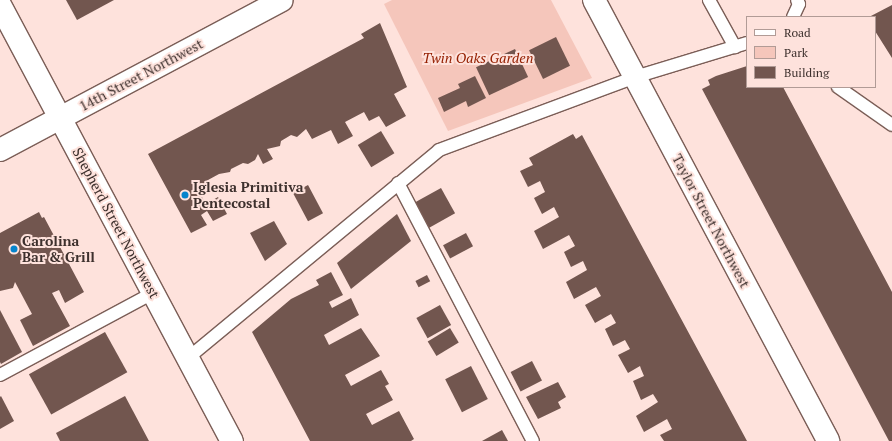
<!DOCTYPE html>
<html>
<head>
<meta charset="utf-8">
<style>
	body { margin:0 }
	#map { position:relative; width:892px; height:441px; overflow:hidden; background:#fee2dc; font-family:"PT Serif",serif }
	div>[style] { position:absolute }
	.green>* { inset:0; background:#f5c6bb }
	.building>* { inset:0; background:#72564f; transform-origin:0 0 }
	.roads { filter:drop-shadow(1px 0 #7b5e57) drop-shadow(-1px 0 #7b5e57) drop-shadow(0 1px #7b5e57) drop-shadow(0 -1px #7b5e57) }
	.lane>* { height:12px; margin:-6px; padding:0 6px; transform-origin:6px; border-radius:6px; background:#fff }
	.street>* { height:22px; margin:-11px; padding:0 11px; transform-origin:11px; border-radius:11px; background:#fff }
	.secondary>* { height:22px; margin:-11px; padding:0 11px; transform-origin:11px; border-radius:11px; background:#fff }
	.dots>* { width:11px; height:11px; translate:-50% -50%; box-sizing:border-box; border:2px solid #fee2dc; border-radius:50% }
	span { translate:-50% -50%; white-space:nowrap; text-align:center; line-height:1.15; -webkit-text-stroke:4px #fee2dc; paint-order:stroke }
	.park-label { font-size:14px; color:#952002; font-style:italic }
	.street-label { font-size:14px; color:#3d302d }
	.poi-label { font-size:14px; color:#3d302d; font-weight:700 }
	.left { translate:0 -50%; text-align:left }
	.legend { position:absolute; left:746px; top:16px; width:130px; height:72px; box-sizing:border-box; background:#fee2dc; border:1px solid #b19b96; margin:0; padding:5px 7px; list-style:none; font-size:12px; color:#3d302d }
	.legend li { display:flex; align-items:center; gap:8px; height:20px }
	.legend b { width:20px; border:1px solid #b19b96 }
</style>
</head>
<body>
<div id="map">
	<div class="green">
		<i style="clip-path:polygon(392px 0,551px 0,592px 78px,448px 131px,384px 4px)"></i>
	</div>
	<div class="building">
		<i style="clip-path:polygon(66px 0,114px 0,77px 20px)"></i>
		<i style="clip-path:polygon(892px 5px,892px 58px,875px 31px,875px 17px,869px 17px)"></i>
		<i style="clip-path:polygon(380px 23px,407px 87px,394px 94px,406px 116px,386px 127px,379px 116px,369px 121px,364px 112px,345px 122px,353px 136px,338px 144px,331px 130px,312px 139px,306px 129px,297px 137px,291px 135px,281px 141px,280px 146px,267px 149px,273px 159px,263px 164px,258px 154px,255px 160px,248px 164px,243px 163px,231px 169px,230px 172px,219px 174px,208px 180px,207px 184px,201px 188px,196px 187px,206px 204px,218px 197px,227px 214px,213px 221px,207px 211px,201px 215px,207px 225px,191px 233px,148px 154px,364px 38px,361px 34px)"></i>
		<i style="left:556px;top:37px;width:32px;height:30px;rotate:64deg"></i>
		<i style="left:515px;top:49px;width:31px;height:43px;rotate:65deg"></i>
		<i style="clip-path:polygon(747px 66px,747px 87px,783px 87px,892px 292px,892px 441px,889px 441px,702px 89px,710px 85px,708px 80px,716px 76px)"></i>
		<i style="clip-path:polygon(475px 76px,486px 98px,468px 107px,466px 101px,444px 112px,438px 98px,460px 88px,458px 84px)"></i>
		<i style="left:381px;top:131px;width:26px;height:27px;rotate:59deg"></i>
		<i style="clip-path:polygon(573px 134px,576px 139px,582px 135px,747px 441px,664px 441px,660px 435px,672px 429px,667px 419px,644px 432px,636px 416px,658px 402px,653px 394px,641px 400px,633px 381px,644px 376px,641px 369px,640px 366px,628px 373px,618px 355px,630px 349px,625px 340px,613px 346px,605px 329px,616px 323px,611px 314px,595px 323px,585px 305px,601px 296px,596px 287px,574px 299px,566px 282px,587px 270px,583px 261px,571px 267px,564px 252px,575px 246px,569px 235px,543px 249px,534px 231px,559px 217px,554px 207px,542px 214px,534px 198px,545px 192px,540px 181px,528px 187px,520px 171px,533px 165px,529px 158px)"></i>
		<i style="left:308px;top:185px;width:32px;height:17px;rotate:62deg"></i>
		<i style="left:441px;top:188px;width:29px;height:30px;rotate:61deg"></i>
		<i style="clip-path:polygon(39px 212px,42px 218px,44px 217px,84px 292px,65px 303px,59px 290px,52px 293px,70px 326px,33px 346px,20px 320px,32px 314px,15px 282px,13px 288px,0 291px,0 233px)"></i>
		<i style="clip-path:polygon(397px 214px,411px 241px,351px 289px,337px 263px)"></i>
		<i style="clip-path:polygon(274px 221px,287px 244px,265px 261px,250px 233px)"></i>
		<i style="left:466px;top:233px;width:15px;height:26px;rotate:62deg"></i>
		<i style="clip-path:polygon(331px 272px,343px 295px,329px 302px,332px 308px,351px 298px,359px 315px,324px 335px,329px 345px,361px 328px,380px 356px,345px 375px,351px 386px,381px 370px,389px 384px,385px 386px,393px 400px,366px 414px,372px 425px,399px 411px,414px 439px,411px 441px,310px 441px,252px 332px,291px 299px,319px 285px,316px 280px)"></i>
		<i style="left:427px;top:275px;width:7px;height:13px;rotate:63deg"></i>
		<i style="left:440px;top:305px;width:23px;height:27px;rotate:61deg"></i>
		<i style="clip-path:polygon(0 310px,22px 352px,1px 364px,0 362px)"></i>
		<i style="left:450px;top:328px;width:17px;height:26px;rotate:59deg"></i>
		<i style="left:105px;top:332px;width:46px;height:87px;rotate:61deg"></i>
		<i style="left:532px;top:361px;width:22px;height:24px;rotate:63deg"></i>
		<i style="left:471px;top:366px;width:37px;height:29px;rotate:63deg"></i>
		<i style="clip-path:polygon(558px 382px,566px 397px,558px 402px,561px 408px,538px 419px,526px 397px)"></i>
		<i style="clip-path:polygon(1px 396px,14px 421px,0 429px,0 397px)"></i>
		<i style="clip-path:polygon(125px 396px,149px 441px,60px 441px,56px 433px)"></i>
		<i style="clip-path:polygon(502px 430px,508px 441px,482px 441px)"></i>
	</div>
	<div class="roads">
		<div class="lane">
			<i style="left:709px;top:0;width:54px;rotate:61deg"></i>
			<i style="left:793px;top:17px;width:14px;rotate:-65deg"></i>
			<i style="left:799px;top:4px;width:4px;rotate:-117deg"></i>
			<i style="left:838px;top:87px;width:66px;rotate:35.1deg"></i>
			<i style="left:398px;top:183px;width:291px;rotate:62.4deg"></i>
			<i style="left:188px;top:358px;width:326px;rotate:-39.6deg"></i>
			<i style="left:439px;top:150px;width:209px;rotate:-20.4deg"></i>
			<i style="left:635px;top:77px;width:117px;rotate:-16.9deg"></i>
			<i style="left:0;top:375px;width:174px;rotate:-28.2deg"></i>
		</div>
		<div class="street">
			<i style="left:594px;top:0;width:499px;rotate:62deg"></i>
			<i style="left:0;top:5px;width:494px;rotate:62deg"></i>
		</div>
		<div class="secondary">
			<i style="left:0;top:150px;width:319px;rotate:-28deg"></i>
		</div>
	</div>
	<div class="dots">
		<i style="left:185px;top:195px;background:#0684cc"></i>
		<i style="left:14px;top:249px;background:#0684cc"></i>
	</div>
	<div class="park-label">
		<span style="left:478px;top:58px">Twin Oaks Garden</span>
	</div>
	<div class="street-label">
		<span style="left:141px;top:75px;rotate:-28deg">14th Street Northwest</span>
		<span style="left:711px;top:221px;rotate:62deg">Taylor Street Northwest</span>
		<span style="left:116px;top:223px;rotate:62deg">Shepherd Street Northwest</span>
	</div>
	<div class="poi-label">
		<span class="left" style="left:193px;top:195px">Iglesia Primitiva<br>Pentecostal</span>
		<span class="left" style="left:22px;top:249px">Carolina<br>Bar &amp; Grill</span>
	</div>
	<ul class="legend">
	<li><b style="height:5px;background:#fff"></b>Road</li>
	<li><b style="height:11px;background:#f5c6bb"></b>Park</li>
	<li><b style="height:11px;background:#72564f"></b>Building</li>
	</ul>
</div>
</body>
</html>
